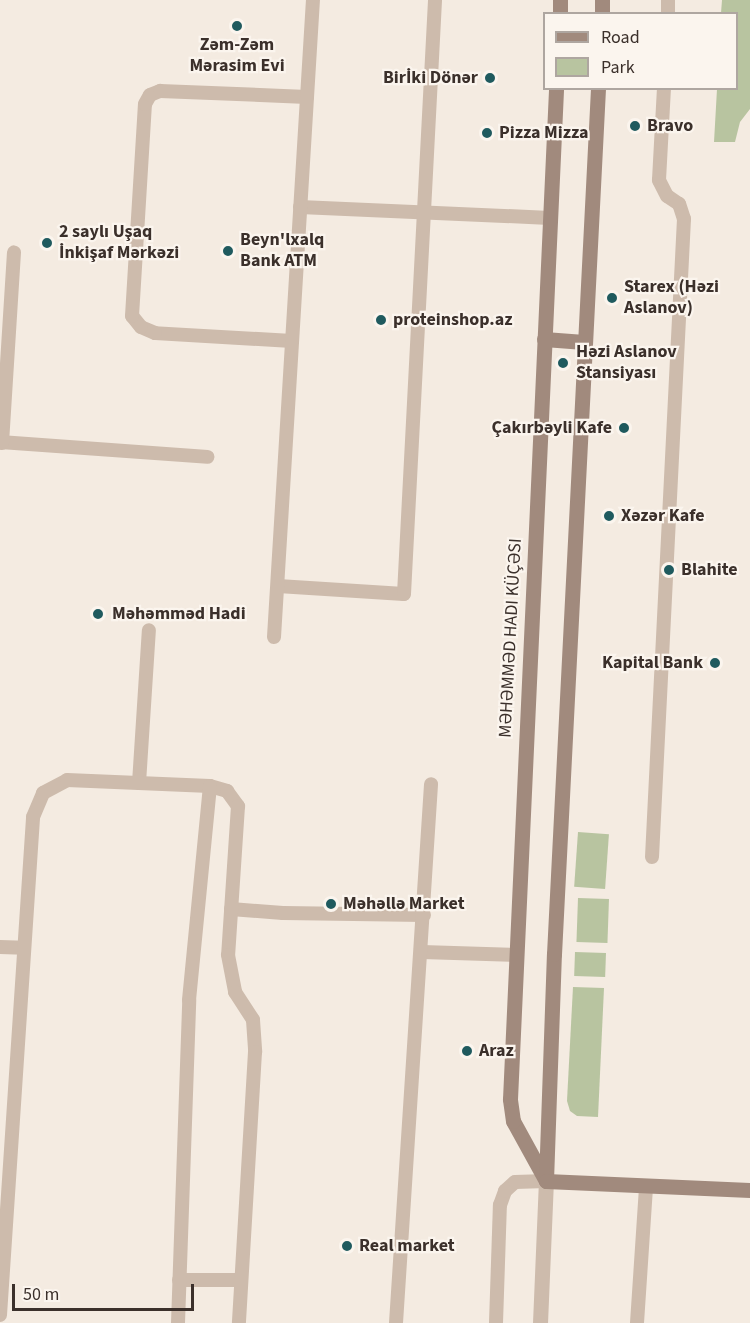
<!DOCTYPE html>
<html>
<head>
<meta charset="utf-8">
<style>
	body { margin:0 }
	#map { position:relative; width:750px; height:1323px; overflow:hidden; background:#f4ebe1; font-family:"Source Sans 3",sans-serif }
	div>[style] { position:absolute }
	.green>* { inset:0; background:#b8c4a0; transform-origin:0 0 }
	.lane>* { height:14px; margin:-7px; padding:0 7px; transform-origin:7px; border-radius:7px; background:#cdbbac }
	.street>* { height:15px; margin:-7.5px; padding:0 7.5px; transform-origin:7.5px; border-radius:7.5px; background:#cdbbac }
	.secondary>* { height:15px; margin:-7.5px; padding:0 7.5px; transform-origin:7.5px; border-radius:7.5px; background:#a18a7d }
	.dots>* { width:16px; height:16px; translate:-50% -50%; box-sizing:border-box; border:3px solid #fbf5ee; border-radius:50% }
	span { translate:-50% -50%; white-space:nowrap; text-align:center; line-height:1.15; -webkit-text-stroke:4.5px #fbf5ee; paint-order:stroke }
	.poi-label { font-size:18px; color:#3b302b; font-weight:700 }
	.right { translate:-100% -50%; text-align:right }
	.left { translate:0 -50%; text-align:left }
	.street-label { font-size:18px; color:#3b302b }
	.legend { position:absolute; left:543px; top:12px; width:195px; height:78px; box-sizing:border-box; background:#fbf5ee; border:2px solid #aea6a0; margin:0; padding:8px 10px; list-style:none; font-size:18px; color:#3b302b }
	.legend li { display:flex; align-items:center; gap:12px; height:30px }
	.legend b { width:30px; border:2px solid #aea6a0 }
	.scale { position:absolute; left:12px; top:1284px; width:182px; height:27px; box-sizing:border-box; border:3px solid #3b302b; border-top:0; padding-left:8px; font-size:18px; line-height:21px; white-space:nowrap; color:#3b302b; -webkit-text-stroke:4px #fbf5ee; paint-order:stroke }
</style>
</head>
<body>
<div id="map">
	<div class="green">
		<i style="clip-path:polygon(722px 0,750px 0,750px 109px,740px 122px,735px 142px,714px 142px,717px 89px,736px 88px,736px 14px,721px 13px)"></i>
		<i style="left:578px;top:832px;width:31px;height:55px;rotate:4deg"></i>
		<i style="left:578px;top:898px;width:31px;height:44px;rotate:2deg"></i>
		<i style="left:575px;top:952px;width:31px;height:24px;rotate:2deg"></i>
		<i style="clip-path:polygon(573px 987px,604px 988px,598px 1117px,577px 1116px,570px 1111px,567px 1101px)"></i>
	</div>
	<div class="lane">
		<i style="left:668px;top:14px;width:14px;rotate:-90deg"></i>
		<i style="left:300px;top:207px;width:250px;rotate:2.5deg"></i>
		<i style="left:292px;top:341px;width:137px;rotate:-176.7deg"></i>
		<i style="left:155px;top:333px;width:15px;rotate:-157deg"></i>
		<i style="left:141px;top:327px;width:14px;rotate:-129deg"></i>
		<i style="left:132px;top:316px;width:212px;rotate:-86.5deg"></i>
		<i style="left:145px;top:104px;width:10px;rotate:-61deg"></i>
		<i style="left:150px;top:95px;width:11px;rotate:-22deg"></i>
		<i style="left:160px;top:91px;width:147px;rotate:2.3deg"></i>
		<i style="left:0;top:442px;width:208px;rotate:4.1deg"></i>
		<i style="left:2px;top:443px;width:191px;rotate:-86.4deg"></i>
		<i style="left:278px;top:586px;width:126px;rotate:3.6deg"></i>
		<i style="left:404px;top:594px;width:595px;rotate:-87.01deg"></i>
		<i style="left:274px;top:637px;width:638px;rotate:-86.5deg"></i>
		<i style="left:139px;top:783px;width:153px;rotate:-86.3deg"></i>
		<i style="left:652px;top:857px;width:639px;rotate:-87.13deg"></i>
		<i style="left:684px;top:219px;width:16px;rotate:-108deg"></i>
		<i style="left:679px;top:204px;width:14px;rotate:-146deg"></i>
		<i style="left:667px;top:196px;width:18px;rotate:-117deg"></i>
		<i style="left:659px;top:180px;width:92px;rotate:-86.9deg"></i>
		<i style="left:231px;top:909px;width:52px;rotate:4.4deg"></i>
		<i style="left:283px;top:913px;width:141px;rotate:0.8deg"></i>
		<i style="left:0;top:947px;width:23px;rotate:2deg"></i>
		<i style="left:422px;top:952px;width:93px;rotate:1.8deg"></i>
		<i style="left:179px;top:1280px;width:62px"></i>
		<i style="left:0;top:1315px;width:499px;rotate:-86.2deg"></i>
		<i style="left:33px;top:817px;width:26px;rotate:-67deg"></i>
		<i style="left:43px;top:793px;width:27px;rotate:-28deg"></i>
		<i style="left:67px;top:780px;width:143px;rotate:2.4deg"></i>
		<i style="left:210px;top:786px;width:18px;rotate:16deg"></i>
		<i style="left:227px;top:791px;width:19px;rotate:54deg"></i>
		<i style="left:238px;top:806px;width:149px;rotate:93.8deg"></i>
		<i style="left:228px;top:955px;width:38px;rotate:79deg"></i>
		<i style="left:235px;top:992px;width:33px;rotate:57deg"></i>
		<i style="left:253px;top:1020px;width:32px;rotate:86deg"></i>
		<i style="left:255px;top:1052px;width:271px;rotate:93.4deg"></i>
		<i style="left:178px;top:1323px;width:323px;rotate:-88deg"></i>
		<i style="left:189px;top:1000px;width:215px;rotate:-84.4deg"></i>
		<i style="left:396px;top:1323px;width:540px;rotate:-86.28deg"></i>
		<i style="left:496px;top:1323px;width:118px;rotate:-88.1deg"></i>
		<i style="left:500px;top:1205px;width:15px;rotate:-70deg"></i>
		<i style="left:505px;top:1191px;width:13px;rotate:-42deg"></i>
		<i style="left:515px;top:1182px;width:31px;rotate:-2deg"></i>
		<i style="left:637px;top:1323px;width:137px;rotate:-86.2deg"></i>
	</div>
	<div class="street">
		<i style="left:540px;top:1323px;width:142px;rotate:-87.6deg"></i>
	</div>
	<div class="secondary">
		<i style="left:560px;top:14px;width:14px;rotate:-90deg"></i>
		<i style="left:602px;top:14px;width:14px;rotate:-90deg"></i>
		<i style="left:544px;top:339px;width:40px;rotate:4.3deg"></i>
		<i style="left:546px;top:1181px;width:68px;rotate:-118.8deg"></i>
		<i style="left:513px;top:1121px;width:22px;rotate:-98deg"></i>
		<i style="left:510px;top:1099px;width:1012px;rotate:-87.39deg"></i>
		<i style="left:546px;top:1181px;width:227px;rotate:-88deg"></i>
		<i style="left:554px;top:954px;width:867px;rotate:-87.09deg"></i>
		<i style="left:546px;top:1181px;width:204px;rotate:2.5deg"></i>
	</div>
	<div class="dots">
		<i style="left:237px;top:26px;background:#1f5a5e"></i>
		<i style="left:490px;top:78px;background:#1f5a5e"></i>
		<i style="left:635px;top:126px;background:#1f5a5e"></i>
		<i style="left:487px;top:133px;background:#1f5a5e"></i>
		<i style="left:47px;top:243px;background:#1f5a5e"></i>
		<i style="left:228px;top:251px;background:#1f5a5e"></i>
		<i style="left:612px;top:298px;background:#1f5a5e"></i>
		<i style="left:381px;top:320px;background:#1f5a5e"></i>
		<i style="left:563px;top:363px;background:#1f5a5e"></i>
		<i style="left:624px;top:428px;background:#1f5a5e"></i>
		<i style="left:609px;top:516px;background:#1f5a5e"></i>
		<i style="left:669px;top:570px;background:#1f5a5e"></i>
		<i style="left:98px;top:614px;background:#1f5a5e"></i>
		<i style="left:715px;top:663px;background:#1f5a5e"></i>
		<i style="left:331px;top:904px;background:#1f5a5e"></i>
		<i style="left:467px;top:1051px;background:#1f5a5e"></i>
		<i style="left:347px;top:1246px;background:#1f5a5e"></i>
	</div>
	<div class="poi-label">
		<span style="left:237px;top:56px">Zәm-Zәm<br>Mәrasim Evi</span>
		<span class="right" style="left:478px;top:78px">Birİki Dönər</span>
		<span class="left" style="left:647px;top:126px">Bravo</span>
		<span class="left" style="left:499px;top:133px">Pizza Mizza</span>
		<span class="left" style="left:59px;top:243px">2 saylı Uşaq<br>İnkişaf Mərkəzi</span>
		<span class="left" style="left:240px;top:251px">Beyn'lxalq<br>Bank ATM</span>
		<span class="left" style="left:624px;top:298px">Starex (Həzi<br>Aslanov)</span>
		<span class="left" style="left:393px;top:320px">proteinshop.az</span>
		<span class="left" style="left:576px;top:363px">Həzi Aslanov<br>Stansiyası</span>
		<span class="right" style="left:612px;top:428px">Çakırbəyli Kafe</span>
		<span class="left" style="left:621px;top:516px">Xəzər Kafe</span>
		<span class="left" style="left:681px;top:570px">Blahite</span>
		<span class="left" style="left:112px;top:614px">Məhəmməd Hadi</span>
		<span class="right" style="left:703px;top:663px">Kapital Bank</span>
		<span class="left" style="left:343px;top:904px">Mәhәllә Market</span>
		<span class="left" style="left:479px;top:1051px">Araz</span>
		<span class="left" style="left:359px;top:1246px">Real market</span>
	</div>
	<div class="street-label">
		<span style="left:511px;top:638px;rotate:-87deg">MƏHƏMMƏD HADI KÜÇƏSI</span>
	</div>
	<ul class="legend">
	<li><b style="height:8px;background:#a18a7d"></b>Road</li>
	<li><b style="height:16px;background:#b8c4a0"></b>Park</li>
	</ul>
	<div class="scale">50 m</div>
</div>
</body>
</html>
